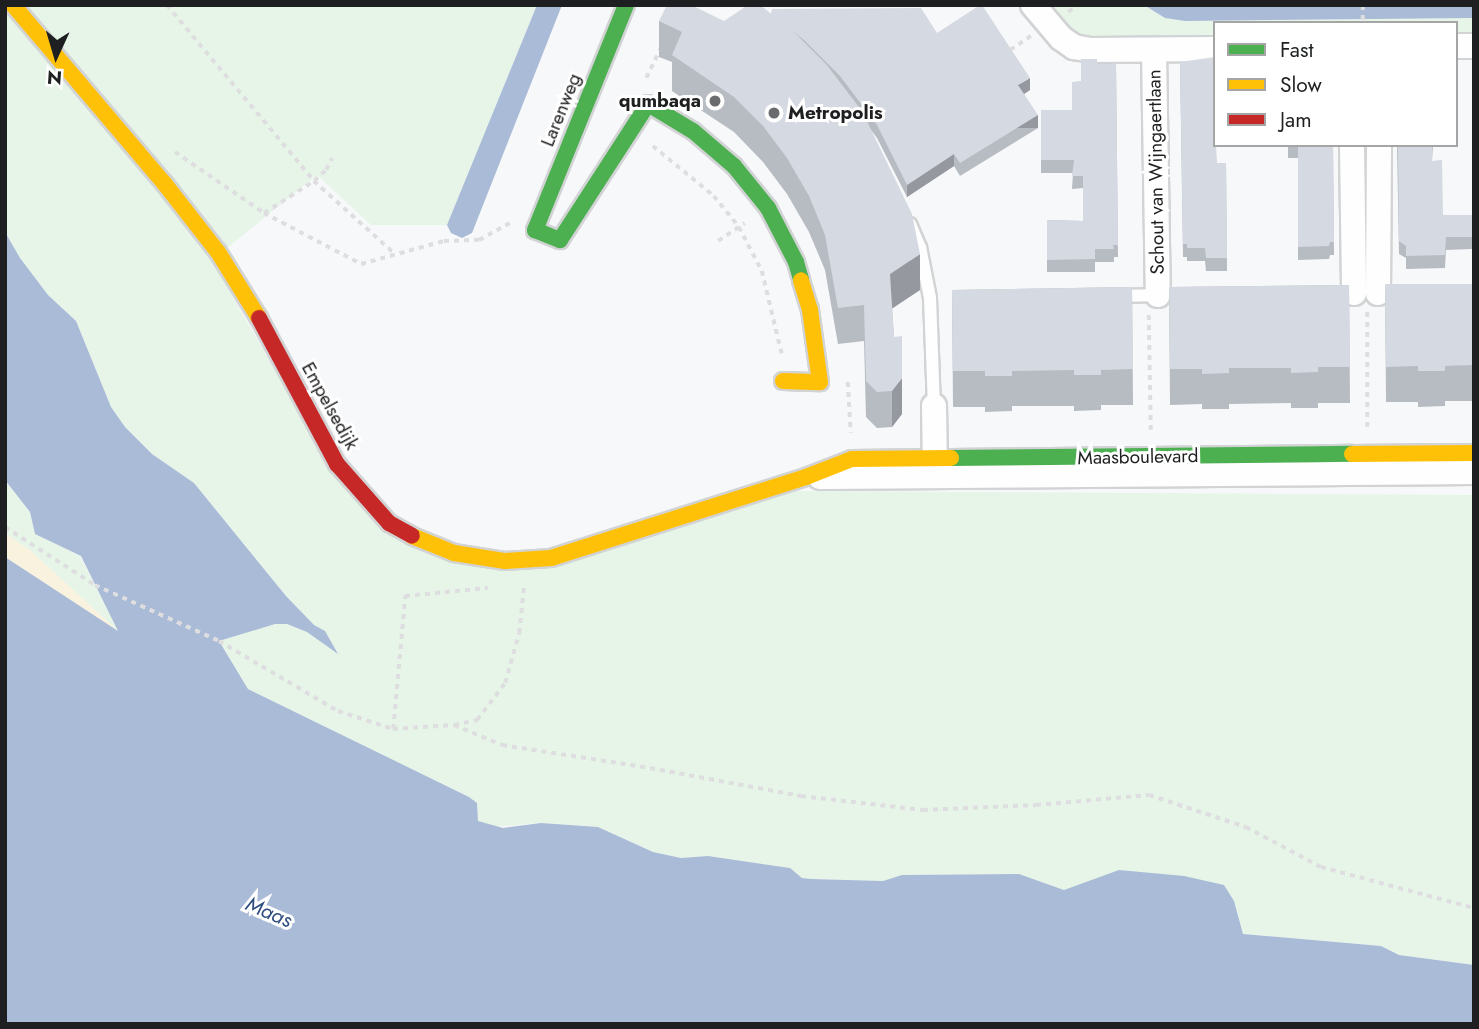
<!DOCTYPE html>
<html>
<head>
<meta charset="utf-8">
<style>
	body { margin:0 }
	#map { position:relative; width:1479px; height:1029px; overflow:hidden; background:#f7f8fa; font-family:Jost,sans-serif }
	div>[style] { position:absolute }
	.green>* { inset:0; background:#e6f5e8 }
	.sand>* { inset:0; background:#f8f2de }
	.water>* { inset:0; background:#a9bbd6 }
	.path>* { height:3.5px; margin-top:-1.75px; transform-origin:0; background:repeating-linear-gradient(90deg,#dedee0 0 5px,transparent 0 10px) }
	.roads { filter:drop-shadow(2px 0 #d2d3d4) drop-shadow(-2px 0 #d2d3d4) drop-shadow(0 2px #d2d3d4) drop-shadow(0 -2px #d2d3d4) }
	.lane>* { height:12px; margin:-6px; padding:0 6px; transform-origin:6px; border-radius:6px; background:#fefefe }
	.street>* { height:24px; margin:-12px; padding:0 12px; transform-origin:12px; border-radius:12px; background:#fefefe }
	.fast>* { height:16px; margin:-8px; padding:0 8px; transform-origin:8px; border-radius:8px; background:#4caf50 }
	.slow>* { height:16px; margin:-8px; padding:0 8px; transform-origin:8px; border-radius:8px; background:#ffc107 }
	.jam>* { height:16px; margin:-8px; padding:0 8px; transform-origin:8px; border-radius:8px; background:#c62828 }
	.wall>* { inset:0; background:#b7bbc2 }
	.shaded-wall>* { inset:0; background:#95989e; transform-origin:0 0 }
	.building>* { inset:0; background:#d5d9e1 }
	.dots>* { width:19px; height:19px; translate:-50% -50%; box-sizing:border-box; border:4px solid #fff; border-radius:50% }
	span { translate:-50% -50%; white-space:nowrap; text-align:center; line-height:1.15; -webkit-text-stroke:6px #fff; paint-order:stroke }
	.poi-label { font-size:19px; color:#1e1f20; font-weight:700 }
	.right { translate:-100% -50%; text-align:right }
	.left { translate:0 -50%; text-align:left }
	.street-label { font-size:19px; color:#1e1f20 }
	.water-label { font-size:21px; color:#2e4e80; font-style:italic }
	.frame { position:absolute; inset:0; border:7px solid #1e1f20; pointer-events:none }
	.legend { position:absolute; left:1213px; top:21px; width:245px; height:126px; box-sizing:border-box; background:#fff; border:2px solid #a5a5a6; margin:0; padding:9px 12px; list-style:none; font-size:21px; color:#1e1f20 }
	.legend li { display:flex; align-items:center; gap:14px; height:35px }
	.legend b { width:35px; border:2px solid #a5a5a6 }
	.north { position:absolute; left:21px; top:21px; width:70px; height:70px; -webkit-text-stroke:5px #fff; paint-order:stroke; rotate:184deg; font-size:19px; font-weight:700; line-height:28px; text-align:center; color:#1e1f20 }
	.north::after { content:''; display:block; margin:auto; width:24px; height:32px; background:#1e1f20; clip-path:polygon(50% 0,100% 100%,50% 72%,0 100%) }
</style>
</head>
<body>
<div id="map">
	<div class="green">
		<i style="clip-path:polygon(22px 5px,537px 5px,447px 225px,371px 225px,317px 175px,226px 249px)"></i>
		<i style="clip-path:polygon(1046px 5px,1144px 5px,1165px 18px,1185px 21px,1474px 18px,1474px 35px,1456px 35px,1456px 23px,1215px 23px,1215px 37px,1091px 38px,1078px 36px,1067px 28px)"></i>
		<i style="clip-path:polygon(5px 8px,198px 237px,339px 481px,482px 567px,797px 491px,1474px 495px,1474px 965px,1399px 955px,1381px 946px,1243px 934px,1234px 901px,1089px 883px,1064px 890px,1019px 874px,902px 875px,883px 881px,811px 879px,802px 878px,790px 868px,708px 856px,681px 858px,653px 852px,598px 827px,541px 823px,492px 827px,478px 821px,477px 803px,469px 797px,248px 689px,219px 641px,275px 624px,287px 624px,307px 632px,336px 652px,325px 631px,314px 625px,286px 596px,194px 483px,152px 454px,125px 427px,111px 407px,76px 321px,48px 295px,20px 258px,5px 232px)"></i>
		<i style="clip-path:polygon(5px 480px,30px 512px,35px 534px,80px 556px,119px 632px,31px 551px,5px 533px)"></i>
	</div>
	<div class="sand">
		<i style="clip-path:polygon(5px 533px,31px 551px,119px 632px,5px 557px)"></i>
	</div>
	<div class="water">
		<i style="clip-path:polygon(537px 5px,562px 5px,472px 233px,462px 238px,451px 233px,447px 225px)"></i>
		<i style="clip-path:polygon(1144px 5px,1474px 5px,1474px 18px,1185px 21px,1165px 18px)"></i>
		<i style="clip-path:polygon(5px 232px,20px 258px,48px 295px,76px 321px,111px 407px,125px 427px,152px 454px,194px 483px,286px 596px,314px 625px,325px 631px,338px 654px,307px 632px,287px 624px,275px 624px,219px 641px,248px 689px,469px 797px,477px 803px,478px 821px,503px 828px,541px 823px,598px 827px,653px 852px,681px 858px,708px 856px,790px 868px,802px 878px,811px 879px,883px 881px,902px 875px,1019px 874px,1064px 890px,1119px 870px,1184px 876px,1224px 885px,1234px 901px,1243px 934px,1381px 946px,1399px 955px,1474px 965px,1474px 1024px,5px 1024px,5px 557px,118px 631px,81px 556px,35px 534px,30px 512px,5px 480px)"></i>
	</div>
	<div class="path">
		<i style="left:167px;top:5px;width:229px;rotate:50.1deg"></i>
		<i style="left:314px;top:181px;width:109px;rotate:42deg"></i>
		<i style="left:1363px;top:5px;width:18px;rotate:90deg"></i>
		<i style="left:1068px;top:12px;width:12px;rotate:-35deg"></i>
		<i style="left:1010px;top:50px;width:27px;rotate:-34deg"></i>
		<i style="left:646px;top:78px;width:34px;rotate:-64deg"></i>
		<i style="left:653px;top:146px;width:79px;rotate:39.3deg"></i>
		<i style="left:714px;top:196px;width:40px;rotate:51deg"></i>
		<i style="left:739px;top:227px;width:50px;rotate:62.4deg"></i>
		<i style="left:762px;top:271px;width:85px;rotate:76.5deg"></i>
		<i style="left:175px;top:152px;width:108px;rotate:34.4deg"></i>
		<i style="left:264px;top:213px;width:59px;rotate:-32.6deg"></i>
		<i style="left:314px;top:181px;width:16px;rotate:-43deg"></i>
		<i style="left:326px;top:170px;width:13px;rotate:-63deg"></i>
		<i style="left:264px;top:213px;width:110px;rotate:27.7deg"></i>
		<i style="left:361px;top:264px;width:86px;rotate:-15.5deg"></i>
		<i style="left:444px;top:241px;width:35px;rotate:-2deg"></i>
		<i style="left:479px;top:240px;width:35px;rotate:-29deg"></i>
		<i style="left:718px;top:241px;width:32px;rotate:-34deg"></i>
		<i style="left:1149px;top:315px;width:115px;rotate:89deg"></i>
		<i style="left:848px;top:382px;width:51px;rotate:86.6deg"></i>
		<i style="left:1367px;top:427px;width:115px;rotate:-90deg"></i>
		<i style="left:5px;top:527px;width:107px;rotate:32.8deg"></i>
		<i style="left:95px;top:585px;width:136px;rotate:24.3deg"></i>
		<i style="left:219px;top:641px;width:138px;rotate:30.5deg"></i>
		<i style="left:338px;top:711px;width:58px;rotate:18.1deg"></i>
		<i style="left:393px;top:729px;width:61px;rotate:-3.8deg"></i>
		<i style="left:454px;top:725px;width:24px;rotate:-12deg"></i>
		<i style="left:477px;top:720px;width:46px;rotate:-52.9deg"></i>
		<i style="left:505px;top:683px;width:52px;rotate:-74.4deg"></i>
		<i style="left:519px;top:633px;width:48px;rotate:-84.1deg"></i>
		<i style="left:454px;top:725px;width:52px;rotate:22.6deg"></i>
		<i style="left:502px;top:745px;width:150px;rotate:8.8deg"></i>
		<i style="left:650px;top:768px;width:154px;rotate:10.5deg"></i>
		<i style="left:801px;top:796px;width:123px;rotate:6.5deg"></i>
		<i style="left:923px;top:810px;width:113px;rotate:-2.5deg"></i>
		<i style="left:1036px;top:805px;width:113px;rotate:-5.1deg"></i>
		<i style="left:1149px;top:795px;width:102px;rotate:18.3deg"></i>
		<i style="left:1246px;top:827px;width:85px;rotate:28.1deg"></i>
		<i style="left:1321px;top:867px;width:158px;rotate:15deg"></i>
		<i style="left:393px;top:729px;width:134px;rotate:-84.8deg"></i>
		<i style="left:405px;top:596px;width:83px;rotate:-5.5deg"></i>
	</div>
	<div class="roads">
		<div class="lane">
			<i style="left:910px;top:224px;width:25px;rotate:67deg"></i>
			<i style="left:920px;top:247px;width:52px;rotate:78.9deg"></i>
			<i style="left:930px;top:298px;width:108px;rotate:87.9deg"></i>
			<i style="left:1117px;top:296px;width:45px;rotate:-1.3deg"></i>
		</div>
		<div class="street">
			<i style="left:1033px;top:5px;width:43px;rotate:49.7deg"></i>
			<i style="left:1061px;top:38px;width:16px;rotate:35deg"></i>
			<i style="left:1074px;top:47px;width:17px;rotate:10deg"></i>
			<i style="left:1091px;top:50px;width:124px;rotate:-0.5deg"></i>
			<i style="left:1456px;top:46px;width:18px"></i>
			<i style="left:1154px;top:50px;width:245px;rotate:89.1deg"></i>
			<i style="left:1352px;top:145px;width:148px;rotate:89.2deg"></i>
			<i style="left:1378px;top:293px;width:148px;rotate:-89.6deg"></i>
			<i style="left:934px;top:406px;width:66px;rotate:89.1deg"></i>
			<i style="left:820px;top:477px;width:654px;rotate:-0.44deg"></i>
		</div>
		<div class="fast">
			<i style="left:626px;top:5px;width:243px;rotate:112deg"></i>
			<i style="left:535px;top:230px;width:27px;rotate:22deg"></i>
			<i style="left:560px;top:240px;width:162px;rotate:-57.1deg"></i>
			<i style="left:648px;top:104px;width:52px;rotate:31deg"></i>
			<i style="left:693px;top:131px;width:54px;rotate:40.5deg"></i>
			<i style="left:734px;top:166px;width:54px;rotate:51deg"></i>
			<i style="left:768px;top:208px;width:61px;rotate:62.6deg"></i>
			<i style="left:796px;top:262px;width:19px;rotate:74deg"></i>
			<i style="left:951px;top:458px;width:401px;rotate:-0.6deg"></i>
		</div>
		<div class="slow">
			<i style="left:13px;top:5px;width:233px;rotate:49.7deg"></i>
			<i style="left:164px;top:183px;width:88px;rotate:52deg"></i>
			<i style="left:218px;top:252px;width:78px;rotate:58.2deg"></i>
			<i style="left:783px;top:381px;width:37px;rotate:2deg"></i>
			<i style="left:820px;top:382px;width:73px;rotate:-97.9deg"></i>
			<i style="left:810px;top:310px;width:31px;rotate:-107deg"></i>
			<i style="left:1352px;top:454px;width:122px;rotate:-0.5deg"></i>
			<i style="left:412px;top:536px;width:45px;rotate:22deg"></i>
			<i style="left:454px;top:553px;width:52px;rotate:8.9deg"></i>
			<i style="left:505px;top:561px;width:46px;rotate:-3.7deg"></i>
			<i style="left:551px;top:558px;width:268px;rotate:-17.6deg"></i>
			<i style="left:806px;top:477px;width:49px;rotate:-21.4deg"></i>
			<i style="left:852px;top:459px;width:99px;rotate:-0.6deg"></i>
		</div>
		<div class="jam">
			<i style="left:259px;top:318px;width:166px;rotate:61.9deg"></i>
			<i style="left:337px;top:464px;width:79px;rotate:48.6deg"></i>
			<i style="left:389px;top:523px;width:26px;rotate:29deg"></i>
		</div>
	</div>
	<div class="wall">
		<i style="clip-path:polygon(771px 14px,937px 33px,1030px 90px,1024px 94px,1038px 128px,960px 176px,954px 166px,907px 197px,877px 138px,871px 130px,920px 290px,892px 308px,894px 337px,902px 414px,892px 427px,877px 428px,866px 417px,864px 341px,838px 344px,825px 270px,809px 232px,787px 194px,763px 162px,734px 132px,672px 91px,672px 62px,659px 57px,659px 21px,724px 21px)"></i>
		<i style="clip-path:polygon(1180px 62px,1217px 163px,1226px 163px,1227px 271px,1206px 271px,1205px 261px,1187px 261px,1187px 257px,1183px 257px)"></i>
		<i style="clip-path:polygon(1116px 63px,1118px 257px,1114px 257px,1114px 262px,1095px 262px,1095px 272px,1047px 272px,1047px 220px,1083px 221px,1083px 188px,1072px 189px,1073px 173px,1041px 173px,1041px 110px,1072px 110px,1081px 81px,1097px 64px)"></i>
		<i style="clip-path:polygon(1288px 145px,1333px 145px,1334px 255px,1330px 255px,1329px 259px,1298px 260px,1298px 158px,1288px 158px)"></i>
		<i style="clip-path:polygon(1397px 145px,1433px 145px,1432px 161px,1443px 215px,1472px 215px,1472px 249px,1446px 250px,1445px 268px,1406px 269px,1406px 258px,1399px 254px)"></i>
		<i style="clip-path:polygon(1385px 284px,1474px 284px,1474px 401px,1445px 401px,1445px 406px,1418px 407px,1418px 402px,1386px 402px)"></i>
		<i style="clip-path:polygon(1349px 285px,1350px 403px,1318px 403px,1318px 408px,1291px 408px,1291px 403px,1229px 404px,1229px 409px,1202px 409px,1202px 404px,1170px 405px,1169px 287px)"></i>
		<i style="clip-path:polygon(1132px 287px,1133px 405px,1101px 405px,1101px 410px,1074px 411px,1074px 406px,1012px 406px,1012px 411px,985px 412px,985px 407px,953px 407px,952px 290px)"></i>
	</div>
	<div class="shaded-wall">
		<i style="clip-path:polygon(1030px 78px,1030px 90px,1018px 98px,1018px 85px)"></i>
		<i style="left:1038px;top:115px;width:13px;height:92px;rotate:90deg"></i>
		<i style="clip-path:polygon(954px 154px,954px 166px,907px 197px,907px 185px)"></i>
		<i style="clip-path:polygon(920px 254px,920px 290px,890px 310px,890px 274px)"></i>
		<i style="clip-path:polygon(902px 378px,902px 414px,892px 427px,892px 391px)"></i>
	</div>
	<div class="building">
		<i style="clip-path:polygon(667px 5px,691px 5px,724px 21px,748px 5px,760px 5px,792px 30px,826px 64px,862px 111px,912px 214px,920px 254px,890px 274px,894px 337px,902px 336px,902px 378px,892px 391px,877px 392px,866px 381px,864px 305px,838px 308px,825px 235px,809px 196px,787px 158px,763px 126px,734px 97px,672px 55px,682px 32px,659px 21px)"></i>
		<i style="clip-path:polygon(980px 5px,982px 5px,1030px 78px,1018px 85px,1038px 115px,960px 163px,954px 154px,907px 185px,877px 125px,840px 76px,804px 40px,771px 14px,772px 9px,921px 8px,937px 33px)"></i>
		<i style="clip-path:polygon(1215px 57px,1215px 145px,1216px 145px,1217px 163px,1226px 163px,1227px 258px,1206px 258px,1205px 248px,1187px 248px,1187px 244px,1183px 244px,1180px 62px)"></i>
		<i style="clip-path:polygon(1081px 59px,1097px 59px,1097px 64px,1116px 63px,1118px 245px,1113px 245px,1114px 249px,1095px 249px,1095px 259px,1047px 260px,1047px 220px,1083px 221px,1083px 176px,1072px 176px,1074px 160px,1041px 160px,1041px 110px,1072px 110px,1072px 82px,1081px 81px)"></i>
		<i style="clip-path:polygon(1298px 145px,1333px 145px,1334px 242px,1330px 242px,1329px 246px,1298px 247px)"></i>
		<i style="clip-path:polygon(1398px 145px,1432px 145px,1432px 161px,1442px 160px,1443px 215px,1472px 215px,1472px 237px,1446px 237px,1445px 255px,1406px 256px,1406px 246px,1399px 241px)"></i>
		<i style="clip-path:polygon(1385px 284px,1474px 284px,1474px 365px,1445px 366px,1445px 371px,1418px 371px,1418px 366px,1386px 367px)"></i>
		<i style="clip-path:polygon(1349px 285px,1350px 367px,1318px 367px,1318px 372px,1291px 373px,1291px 368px,1229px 368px,1229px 373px,1202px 374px,1202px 369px,1170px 369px,1169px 287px)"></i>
		<i style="clip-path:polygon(1132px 287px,1133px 369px,1101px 370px,1101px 375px,1074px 375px,1074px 370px,1012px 371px,1012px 376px,985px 376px,985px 371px,953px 371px,952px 290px)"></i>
	</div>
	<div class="dots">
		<i style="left:715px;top:101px;background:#6a6b6c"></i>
		<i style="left:774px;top:113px;background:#6a6b6c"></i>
	</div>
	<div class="poi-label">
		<span class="right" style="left:701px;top:101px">qumbaqa</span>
		<span class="left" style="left:788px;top:113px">Metropolis</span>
	</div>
	<div class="street-label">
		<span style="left:561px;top:110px;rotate:-68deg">Larenweg</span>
		<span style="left:1156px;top:172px;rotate:-91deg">Schout van Wijngaertlaan</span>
		<span style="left:330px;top:406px;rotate:61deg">Empelsedijk</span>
		<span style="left:1138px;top:457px;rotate:-1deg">Maasboulevard</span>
	</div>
	<div class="water-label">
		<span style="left:269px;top:912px;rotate:23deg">Maas</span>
	</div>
	<div class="frame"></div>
	<ul class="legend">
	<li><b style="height:9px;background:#4caf50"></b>Fast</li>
	<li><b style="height:9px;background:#ffc107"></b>Slow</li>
	<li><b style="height:9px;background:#c62828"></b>Jam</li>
	</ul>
	<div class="north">N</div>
</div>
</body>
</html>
